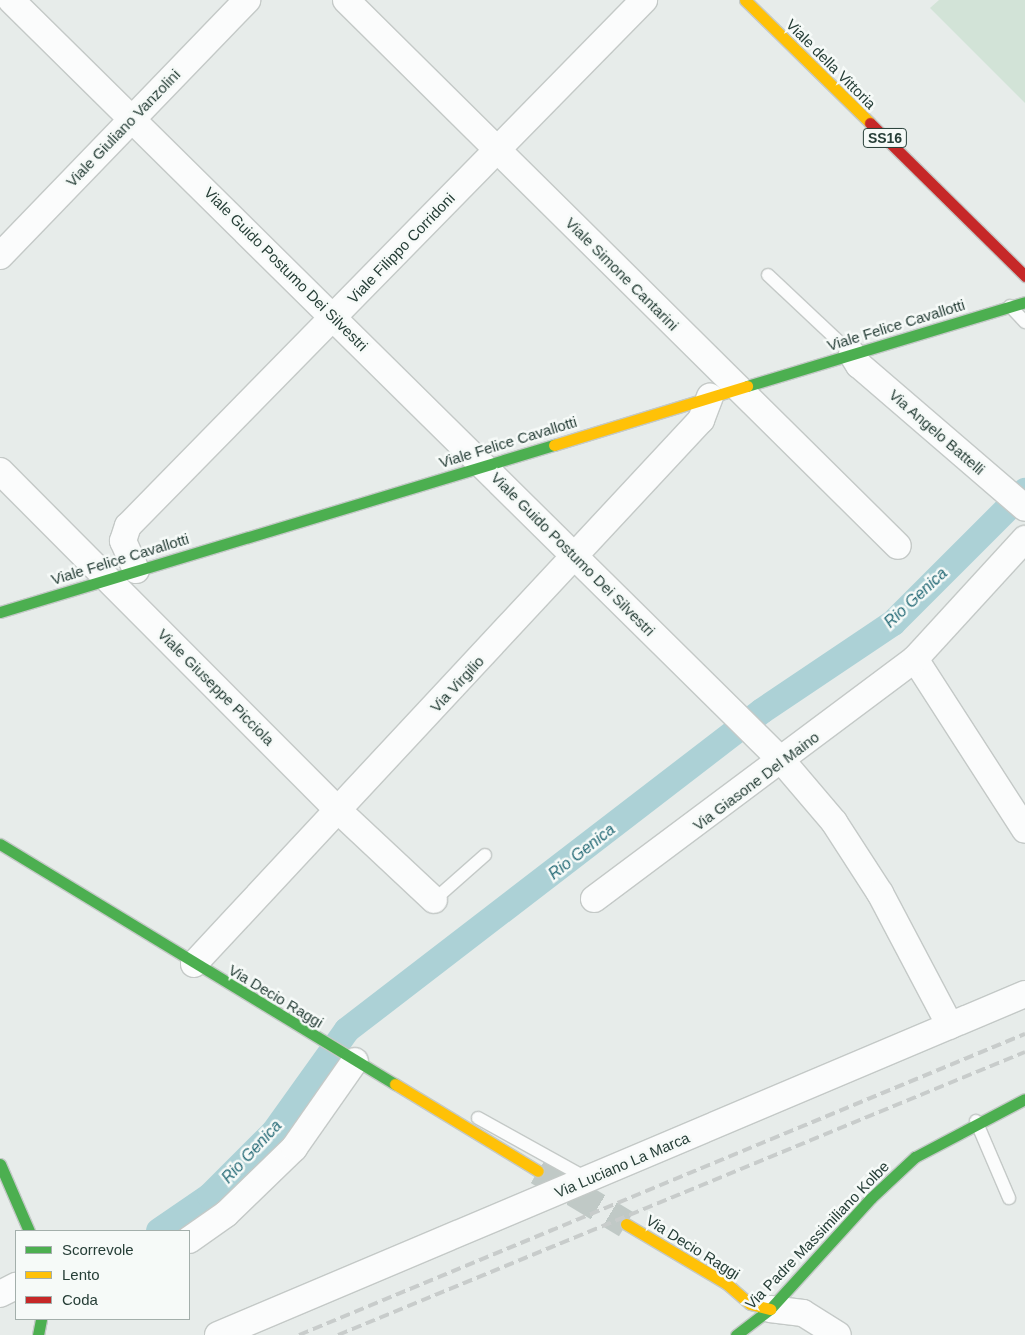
<!DOCTYPE html>
<html>
<head>
<meta charset="utf-8">
<style>
	body { margin:0 }
	#map { position:relative; width:1025px; height:1335px; overflow:hidden; background:#e7ecea; font-family:Arial,sans-serif }
	div>[style] { position:absolute }
	.green>* { inset:0; background:#d2e3d7 }
	.canal>* { height:26px; margin:-13px; padding:0 13px; transform-origin:13px; border-radius:13px; background:#acd1d6 }
	.secondary-tunnel>* { height:28px; margin-top:-14px; transform-origin:0; background:repeating-linear-gradient(90deg,#c0c9c6 0 28px,transparent 0 42px) }
	.roads { filter:drop-shadow(1px 0 #c4c9c7) drop-shadow(-1px 0 #c4c9c7) drop-shadow(0 1px #c4c9c7) drop-shadow(0 -1px #c4c9c7) }
	.lane>* { height:12px; margin:-6px; padding:0 6px; transform-origin:6px; border-radius:6px; background:#fbfcfc }
	.street>* { height:26px; margin:-13px; padding:0 13px; transform-origin:13px; border-radius:13px; background:#fbfcfc }
	.fast>* { height:11px; margin:-5.5px; padding:0 5.5px; transform-origin:5.5px; border-radius:5.5px; background:#4caf50 }
	.slow>* { height:11px; margin:-5.5px; padding:0 5.5px; transform-origin:5.5px; border-radius:5.5px; background:#ffc107 }
	.jam>* { height:11px; margin:-5.5px; padding:0 5.5px; transform-origin:5.5px; border-radius:5.5px; background:#c62828 }
	.rail>* { height:4px; margin-top:-2px; transform-origin:0; background:repeating-linear-gradient(90deg,#c8cccb 0 10px,transparent 0 15px) }
	span { translate:-50% -50%; white-space:nowrap; text-align:center; line-height:1.15; -webkit-text-stroke:5px #f6faf8; paint-order:stroke }
	.shield-label span { padding:1px 4px; background:#f6faf8; border:1px solid; border-radius:4px; -webkit-text-stroke-width:0 }
	.shield-label { font-size:14px; color:#263e37; font-weight:700 }
	.street-label { font-size:15px; color:#263e37 }
	.water-label { font-size:16px; color:#256a76; font-style:italic }
	.legend { position:absolute; left:15px; top:1230px; width:175px; height:90px; box-sizing:border-box; background:#f6faf8; border:1px solid #a3afab; margin:0; padding:6px 9px; list-style:none; font-size:15px; color:#263e37 }
	.legend li { display:flex; align-items:center; gap:10px; height:25px }
	.legend b { width:25px; border:1px solid #a3afab }
</style>
</head>
<body>
<div id="map">
	<div class="green">
		<i style="clip-path:polygon(939px 0,1025px 0,1025px 103px,930px 8px)"></i>
	</div>
	<div class="canal">
		<i style="left:159px;top:1231px;width:62px;rotate:-34.5deg"></i>
		<i style="left:210px;top:1196px;width:91px;rotate:-45deg"></i>
		<i style="left:274px;top:1132px;width:125px;rotate:-54.4deg"></i>
		<i style="left:347px;top:1030px;width:523px;rotate:-37.55deg"></i>
		<i style="left:762px;top:711px;width:158px;rotate:-33.9deg"></i>
		<i style="left:893px;top:623px;width:187px;rotate:-45deg"></i>
	</div>
	<div class="secondary-tunnel">
		<i style="left:538px;top:1171px;width:103px;rotate:31.1deg"></i>
	</div>
	<div class="roads">
		<div class="lane">
			<i style="left:768px;top:275px;width:115px;rotate:43.2deg"></i>
			<i style="left:1010px;top:306px;width:22px;rotate:47deg"></i>
			<i style="left:434px;top:900px;width:68px;rotate:-41.4deg"></i>
			<i style="left:478px;top:1118px;width:126px;rotate:29deg"></i>
			<i style="left:976px;top:1121px;width:84px;rotate:66.8deg"></i>
		</div>
		<div class="street">
			<i style="left:11px;top:0;width:1085px;rotate:44.63deg"></i>
			<i style="left:783px;top:762px;width:79px;rotate:49.6deg"></i>
			<i style="left:834px;top:822px;width:85px;rotate:57.1deg"></i>
			<i style="left:880px;top:893px;width:150px;rotate:62.2deg"></i>
			<i style="left:346px;top:0;width:776px;rotate:44.69deg"></i>
			<i style="left:0;top:256px;width:356px;rotate:-46deg"></i>
			<i style="left:852px;top:354px;width:13px;rotate:58deg"></i>
			<i style="left:859px;top:365px;width:219px;rotate:40.7deg"></i>
			<i style="left:0;top:471px;width:480px;rotate:45.1deg"></i>
			<i style="left:339px;top:811px;width:130px;rotate:43.1deg"></i>
			<i style="left:136px;top:570px;width:32px;rotate:-114deg"></i>
			<i style="left:123px;top:541px;width:16px;rotate:-72deg"></i>
			<i style="left:128px;top:526px;width:737px;rotate:-45.55deg"></i>
			<i style="left:915px;top:659px;width:203px;rotate:57.2deg"></i>
			<i style="left:594px;top:899px;width:401px;rotate:-36.8deg"></i>
			<i style="left:915px;top:659px;width:163px;rotate:-47.5deg"></i>
			<i style="left:194px;top:964px;width:744px;rotate:-47.02deg"></i>
			<i style="left:701px;top:420px;width:25px;rotate:-69deg"></i>
			<i style="left:189px;top:1240px;width:45px;rotate:-35.1deg"></i>
			<i style="left:226px;top:1214px;width:95px;rotate:-44.1deg"></i>
			<i style="left:294px;top:1148px;width:106px;rotate:-55deg"></i>
			<i style="left:0;top:1294px;width:18px;rotate:-27deg"></i>
			<i style="left:770px;top:1309px;width:33px;rotate:7deg"></i>
			<i style="left:803px;top:1313px;width:41px;rotate:32.2deg"></i>
			<i style="left:218px;top:1335px;width:876px;rotate:-22.91deg"></i>
		</div>
		<div class="fast">
			<i style="left:747px;top:386px;width:290px;rotate:-16.8deg"></i>
			<i style="left:0;top:612px;width:579px;rotate:-16.78deg"></i>
			<i style="left:0;top:844px;width:462px;rotate:31.3deg"></i>
			<i style="left:0;top:1164px;width:73px;rotate:66.6deg"></i>
			<i style="left:38px;top:1335px;width:16px;rotate:-79deg"></i>
			<i style="left:736px;top:1335px;width:43px;rotate:-37.4deg"></i>
			<i style="left:770px;top:1309px;width:150px;rotate:-47.7deg"></i>
			<i style="left:871px;top:1198px;width:60px;rotate:-43deg"></i>
			<i style="left:915px;top:1157px;width:124px;rotate:-27.8deg"></i>
		</div>
		<div class="slow">
			<i style="left:745px;top:0;width:175px;rotate:44.5deg"></i>
			<i style="left:554px;top:445px;width:202px;rotate:-17deg"></i>
			<i style="left:395px;top:1084px;width:167px;rotate:31.3deg"></i>
			<i style="left:626px;top:1224px;width:117px;rotate:30.7deg"></i>
			<i style="left:727px;top:1284px;width:30px;rotate:41deg"></i>
			<i style="left:750px;top:1304px;width:21px;rotate:14deg"></i>
		</div>
		<div class="jam">
			<i style="left:870px;top:123px;width:218px;rotate:44.6deg"></i>
		</div>
	</div>
	<div class="rail">
		<i style="left:299px;top:1335px;width:786px;rotate:-22.52deg"></i>
		<i style="left:338px;top:1335px;width:743px;rotate:-22.39deg"></i>
	</div>
	<div class="shield-label">
		<span style="left:885px;top:138px">SS16</span>
	</div>
	<div class="street-label">
		<span style="left:831px;top:64px;rotate:45deg">Viale della Vittoria</span>
		<span style="left:123px;top:128px;rotate:-46deg">Viale Giuliano Vanzolini</span>
		<span style="left:401px;top:248px;rotate:-46deg">Viale Filippo Corridoni</span>
		<span style="left:286px;top:269px;rotate:45deg">Viale Guido Postumo Dei Silvestri</span>
		<span style="left:622px;top:274px;rotate:45deg">Viale Simone Cantarini</span>
		<span style="left:896px;top:325px;rotate:-17deg">Viale Felice Cavallotti</span>
		<span style="left:937px;top:432px;rotate:41deg">Via Angelo Battelli</span>
		<span style="left:508px;top:442px;rotate:-17deg">Viale Felice Cavallotti</span>
		<span style="left:573px;top:554px;rotate:45deg">Viale Guido Postumo Dei Silvestri</span>
		<span style="left:120px;top:559px;rotate:-17deg">Viale Felice Cavallotti</span>
		<span style="left:457px;top:684px;rotate:-47deg">Via Virgilio</span>
		<span style="left:216px;top:687px;rotate:45deg">Viale Giuseppe Picciola</span>
		<span style="left:756px;top:781px;rotate:-37deg">Via Giasone Del Maino</span>
		<span style="left:276px;top:996px;rotate:31deg">Via Decio Raggi</span>
		<span style="left:622px;top:1165px;rotate:-23deg">Via Luciano La Marca</span>
		<span style="left:817px;top:1235px;rotate:-46deg">Via Padre Massimiliano Kolbe</span>
		<span style="left:693px;top:1247px;rotate:32deg">Via Decio Raggi</span>
	</div>
	<div class="water-label">
		<span style="left:916px;top:598px;rotate:-43deg">Rio Genica</span>
		<span style="left:582px;top:852px;rotate:-38deg">Rio Genica</span>
		<span style="left:252px;top:1152px;rotate:-47deg">Rio Genica</span>
	</div>
	<ul class="legend">
	<li><b style="height:6px;background:#4caf50"></b>Scorrevole</li>
	<li><b style="height:6px;background:#ffc107"></b>Lento</li>
	<li><b style="height:6px;background:#c62828"></b>Coda</li>
	</ul>
</div>
</body>
</html>
